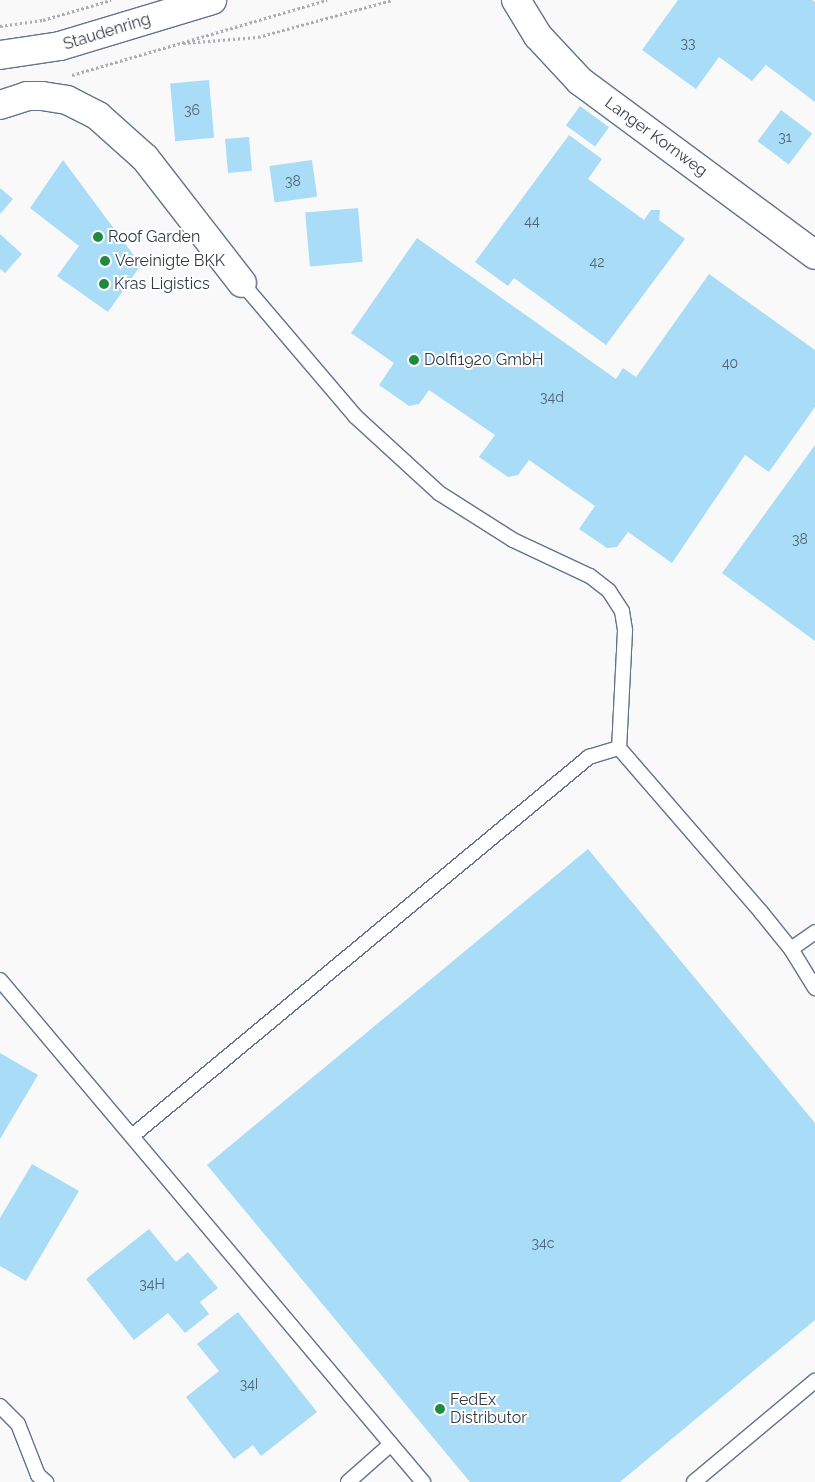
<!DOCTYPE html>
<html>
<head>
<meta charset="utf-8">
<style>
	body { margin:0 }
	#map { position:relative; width:815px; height:1482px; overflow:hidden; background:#f9f9f9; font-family:Raleway,sans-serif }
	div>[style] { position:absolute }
	.building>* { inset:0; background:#a9dcf7; transform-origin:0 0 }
	.path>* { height:3px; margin-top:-1.5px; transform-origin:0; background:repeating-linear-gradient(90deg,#abafb3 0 2.5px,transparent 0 5px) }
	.roads { filter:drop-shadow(1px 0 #5f758f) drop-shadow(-1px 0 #5f758f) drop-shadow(0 1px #5f758f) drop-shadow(0 -1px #5f758f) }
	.lane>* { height:14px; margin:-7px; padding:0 7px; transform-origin:7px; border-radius:7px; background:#fff }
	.street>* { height:28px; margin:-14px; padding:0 14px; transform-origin:14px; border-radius:14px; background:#fff }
	.secondary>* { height:28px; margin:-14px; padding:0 14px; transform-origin:14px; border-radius:14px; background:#fff }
	.dots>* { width:14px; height:14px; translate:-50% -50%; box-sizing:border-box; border:2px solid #fff; border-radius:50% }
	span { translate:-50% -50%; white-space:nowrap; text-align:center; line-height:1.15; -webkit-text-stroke:4px #fff; paint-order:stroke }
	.number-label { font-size:14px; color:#4f6372 }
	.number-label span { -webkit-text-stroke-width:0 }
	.street-label { font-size:16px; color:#313b46 }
	.poi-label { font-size:16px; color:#313b46 }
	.left { translate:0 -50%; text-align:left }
</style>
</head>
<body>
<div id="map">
	<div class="building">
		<i style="clip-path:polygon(678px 0,812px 0,815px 2px,815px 102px,766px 65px,752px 81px,719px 57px,696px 89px,642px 50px)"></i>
		<i style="left:209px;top:80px;width:58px;height:39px;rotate:85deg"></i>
		<i style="left:580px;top:106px;width:36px;height:24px;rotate:36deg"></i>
		<i style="left:781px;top:110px;width:39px;height:39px;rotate:37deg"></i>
		<i style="clip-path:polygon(569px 135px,602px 159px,588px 179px,644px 220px,651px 210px,660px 210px,659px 220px,685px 239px,606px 345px,514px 278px,508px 286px,475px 262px)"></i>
		<i style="left:249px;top:137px;width:34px;height:24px;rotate:85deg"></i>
		<i style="clip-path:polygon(63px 160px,141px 265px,108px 312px,57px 276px,79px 246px,30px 208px)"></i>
		<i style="left:312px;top:160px;width:37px;height:43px;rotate:82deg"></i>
		<i style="clip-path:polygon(0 188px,13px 199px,0 214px)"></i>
		<i style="left:358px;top:208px;width:54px;height:53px;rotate:85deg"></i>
		<i style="clip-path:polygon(0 234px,22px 254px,5px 273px,0 269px)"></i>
		<i style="clip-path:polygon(417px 238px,616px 379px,623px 368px,636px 377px,709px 274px,815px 350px,815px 407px,769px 472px,745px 455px,672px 563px,628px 532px,617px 547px,607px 548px,579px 529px,595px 506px,529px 460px,518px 475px,508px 477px,479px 457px,495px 435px,429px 390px,419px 404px,409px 406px,379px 385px,394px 363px,351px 333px)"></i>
		<i style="clip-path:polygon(815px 445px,815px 641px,722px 573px)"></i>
		<i style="clip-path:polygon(588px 849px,815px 1123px,815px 1320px,620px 1482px,470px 1482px,207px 1165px)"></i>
		<i style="clip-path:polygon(0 1053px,38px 1075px,0 1139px)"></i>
		<i style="clip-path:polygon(32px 1164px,79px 1191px,26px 1281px,0 1266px,0 1218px)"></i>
		<i style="clip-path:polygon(149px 1229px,176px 1262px,188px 1252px,218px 1288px,200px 1302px,209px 1314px,185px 1333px,168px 1313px,134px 1340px,86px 1279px)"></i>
		<i style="clip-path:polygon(238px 1312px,317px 1412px,261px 1456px,253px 1445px,234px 1459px,186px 1397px,219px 1371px,197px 1344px)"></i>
	</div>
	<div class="path">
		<i style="left:0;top:26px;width:43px;rotate:-7.9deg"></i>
		<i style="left:43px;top:20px;width:71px;rotate:-16.4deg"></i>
		<i style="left:183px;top:43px;width:75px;rotate:-4.6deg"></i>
		<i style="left:258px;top:37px;width:139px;rotate:-15.4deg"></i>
		<i style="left:72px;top:75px;width:266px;rotate:-16.4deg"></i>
	</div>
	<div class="roads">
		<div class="lane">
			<i style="left:242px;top:283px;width:175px;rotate:49.6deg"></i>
			<i style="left:355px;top:416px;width:114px;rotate:42.5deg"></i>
			<i style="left:439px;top:493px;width:88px;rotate:32.4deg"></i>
			<i style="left:513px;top:540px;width:85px;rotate:25.1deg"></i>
			<i style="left:590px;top:576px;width:24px;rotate:38deg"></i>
			<i style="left:609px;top:591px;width:24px;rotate:57deg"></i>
			<i style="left:622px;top:611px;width:20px;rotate:81deg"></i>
			<i style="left:625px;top:631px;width:117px;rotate:92.9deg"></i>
			<i style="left:619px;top:748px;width:217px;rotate:49.1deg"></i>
			<i style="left:761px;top:912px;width:48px;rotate:51deg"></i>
			<i style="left:791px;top:949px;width:46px;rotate:58.4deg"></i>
			<i style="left:791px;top:949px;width:29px;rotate:-35deg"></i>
			<i style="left:0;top:980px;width:607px;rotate:49.88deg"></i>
			<i style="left:132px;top:1136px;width:594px;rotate:-39.67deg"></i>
			<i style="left:589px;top:757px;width:31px;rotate:-17deg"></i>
			<i style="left:0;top:1406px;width:25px;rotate:45deg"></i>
			<i style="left:18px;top:1424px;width:55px;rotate:68.6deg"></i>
			<i style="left:38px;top:1475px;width:11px;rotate:41deg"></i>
			<i style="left:348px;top:1482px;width:57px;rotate:-41.5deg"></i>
			<i style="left:391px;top:1444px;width:50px;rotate:49.9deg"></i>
			<i style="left:694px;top:1482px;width:158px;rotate:-39.9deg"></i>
		</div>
		<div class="street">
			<i style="left:516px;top:0;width:42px;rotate:58.6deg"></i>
			<i style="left:538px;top:36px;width:62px;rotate:47deg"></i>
			<i style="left:580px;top:81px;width:292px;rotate:36.5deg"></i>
			<i style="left:0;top:105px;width:28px;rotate:-18deg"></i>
			<i style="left:27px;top:96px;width:15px"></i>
			<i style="left:42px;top:96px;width:25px;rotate:9deg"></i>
			<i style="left:67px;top:100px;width:35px;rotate:27deg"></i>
			<i style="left:98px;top:116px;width:63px;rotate:41.8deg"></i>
			<i style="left:145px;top:158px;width:158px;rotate:52.2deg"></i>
		</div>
		<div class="secondary">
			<i style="left:0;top:55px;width:61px;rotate:-8.5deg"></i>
			<i style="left:60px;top:46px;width:159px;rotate:-16.8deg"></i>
		</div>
	</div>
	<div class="dots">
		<i style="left:98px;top:237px;background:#228a40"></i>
		<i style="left:105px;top:261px;background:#228a40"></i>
		<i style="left:104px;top:284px;background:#228a40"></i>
		<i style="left:414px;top:360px;background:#228a40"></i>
		<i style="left:440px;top:1409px;background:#228a40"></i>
	</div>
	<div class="number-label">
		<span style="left:688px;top:43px">33</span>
		<span style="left:192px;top:110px">36</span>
		<span style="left:785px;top:137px">31</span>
		<span style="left:293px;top:181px">38</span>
		<span style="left:532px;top:221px">44</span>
		<span style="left:597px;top:262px">42</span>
		<span style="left:730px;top:363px">40</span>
		<span style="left:552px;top:397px">34d</span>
		<span style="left:800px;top:539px">38</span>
		<span style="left:543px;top:1243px">34c</span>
		<span style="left:152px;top:1284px">34H</span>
		<span style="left:249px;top:1384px">34I</span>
	</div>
	<div class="street-label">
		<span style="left:107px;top:32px;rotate:-17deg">Staudenring</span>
		<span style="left:656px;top:137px;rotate:36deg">Langer Kornweg</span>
	</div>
	<div class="poi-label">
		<span class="left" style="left:108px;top:237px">Roof Garden</span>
		<span class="left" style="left:115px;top:261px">Vereinigte BKK</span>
		<span class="left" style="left:114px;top:284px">Kras Ligistics</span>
		<span class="left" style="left:424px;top:360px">Dolfi1920 GmbH</span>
		<span class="left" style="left:450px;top:1409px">FedEx<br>Distributor</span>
	</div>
</div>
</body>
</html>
